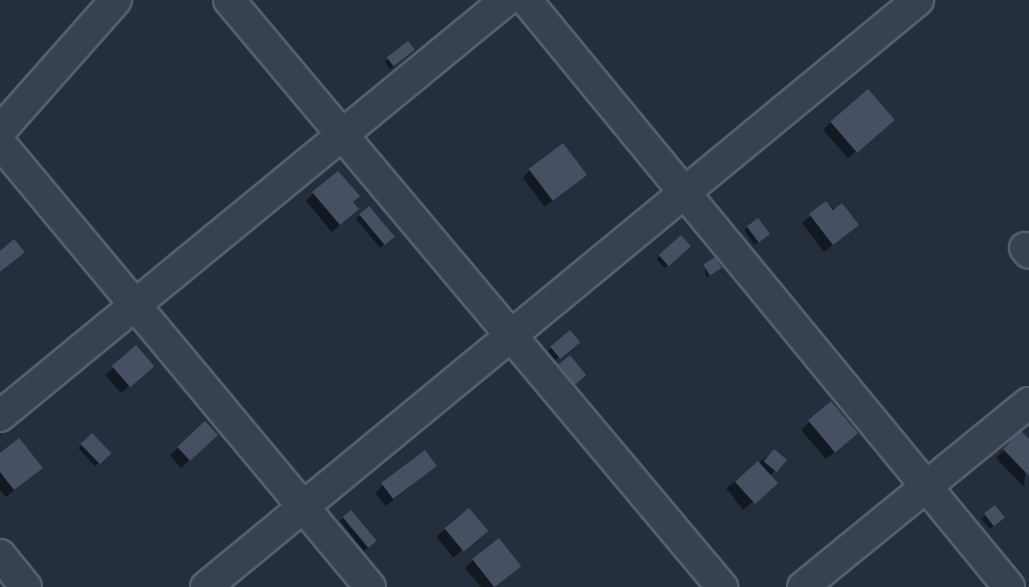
<!DOCTYPE html>
<html>
<head>
<meta charset="utf-8">
<style>
	body { margin:0 }
	#map { position:relative; width:1029px; height:587px; overflow:hidden; background:#242f3e; font-family:Arial,sans-serif }
	div>[style] { position:absolute }
	.shadow>* { inset:0; background:#0007; transform-origin:0 0 }
	.building>* { inset:0; background:#455162; transform-origin:0 0 }
	.roads { filter:drop-shadow(2px 0 #565f6c) drop-shadow(-2px 0 #565f6c) drop-shadow(0 2px #565f6c) drop-shadow(0 -2px #565f6c) }
	.minor>* { height:30px; margin:-15px; padding:0 15px; transform-origin:15px; border-radius:15px; background:#38414e }
	span { translate:-50% -50%; white-space:nowrap; text-align:center; line-height:1.15; -webkit-text-stroke:4.5px #1d2633; paint-order:stroke }
</style>
</head>
<body>
<div id="map">
	<div class="shadow">
		<i style="clip-path:polygon(409px 53px,390px 69px,385px 62px,388px 59px)"></i>
		<i style="clip-path:polygon(831px 122px,885px 127px,848px 158px,823px 130px)"></i>
		<i style="clip-path:polygon(530px 170px,585px 174px,545px 207px,523px 178px)"></i>
		<i style="clip-path:polygon(314px 193px,352px 202px,349px 217px,332px 232px,306px 201px)"></i>
		<i style="clip-path:polygon(826px 203px,857px 225px,824px 252px,802px 223px)"></i>
		<i style="clip-path:polygon(368px 208px,389px 240px,380px 248px,356px 219px)"></i>
		<i style="clip-path:polygon(757px 220px,765px 237px,754px 245px,744px 230px)"></i>
		<i style="left:681px;top:237px;width:12px;height:33px;rotate:48deg"></i>
		<i style="clip-path:polygon(705px 266px,717px 271px,706px 278px)"></i>
		<i style="clip-path:polygon(574px 346px,555px 360px,548px 351px,551px 347px)"></i>
		<i style="clip-path:polygon(136px 348px,144px 374px,121px 393px,105px 375px)"></i>
		<i style="clip-path:polygon(559px 365px,580px 378px,570px 386px,555px 369px)"></i>
		<i style="clip-path:polygon(809px 422px,848px 441px,826px 459px,801px 430px)"></i>
		<i style="clip-path:polygon(205px 423px,208px 443px,181px 468px,170px 455px)"></i>
		<i style="clip-path:polygon(1021px 433px,1029px 442px,1024px 487px,996px 458px)"></i>
		<i style="left:92px;top:435px;width:25px;height:19px;rotate:47deg"></i>
		<i style="clip-path:polygon(774px 451px,784px 460px,770px 476px,776px 483px,743px 510px,726px 488px)"></i>
		<i style="clip-path:polygon(0 454px,41px 468px,6px 497px,0 490px)"></i>
		<i style="clip-path:polygon(427px 473px,386px 506px,375px 493px,383px 485px)"></i>
		<i style="clip-path:polygon(995px 507px,1000px 521px,990px 529px,981px 519px)"></i>
		<i style="left:469px;top:510px;width:27px;height:42px;rotate:51deg"></i>
		<i style="clip-path:polygon(344px 517px,371px 545px,364px 551px,340px 521px)"></i>
		<i style="clip-path:polygon(473px 560px,519px 566px,495px 587px,481px 587px,465px 568px)"></i>
	</div>
	<div class="building">
		<i style="left:408px;top:41px;width:11px;height:27px;rotate:52deg"></i>
		<i style="left:868px;top:89px;width:41px;height:50px;rotate:49deg"></i>
		<i style="left:563px;top:143px;width:40px;height:43px;rotate:53deg"></i>
		<i style="clip-path:polygon(338px 171px,360px 196px,353px 202px,359px 209px,340px 225px,312px 192px)"></i>
		<i style="clip-path:polygon(826px 201px,833px 210px,842px 203px,859px 225px,833px 245px,809px 214px)"></i>
		<i style="left:369px;top:206px;width:40px;height:13px;rotate:50deg"></i>
		<i style="left:758px;top:218px;width:20px;height:14px;rotate:53deg"></i>
		<i style="left:681px;top:235px;width:15px;height:30px;rotate:48deg"></i>
		<i style="clip-path:polygon(14px 239px,25px 252px,0 272px,0 251px)"></i>
		<i style="left:715px;top:257px;width:13px;height:14px;rotate:58deg"></i>
		<i style="left:570px;top:330px;width:16px;height:26px;rotate:50deg"></i>
		<i style="left:136px;top:345px;width:28px;height:32px;rotate:49deg"></i>
		<i style="left:570px;top:355px;width:26px;height:15px;rotate:51deg"></i>
		<i style="left:831px;top:401px;width:42px;height:30px;rotate:50deg"></i>
		<i style="left:205px;top:421px;width:19px;height:38px;rotate:47deg"></i>
		<i style="clip-path:polygon(1021px 431px,1029px 439px,1029px 476px,1003px 449px)"></i>
		<i style="left:92px;top:433px;width:28px;height:16px;rotate:46deg"></i>
		<i style="clip-path:polygon(19px 438px,43px 468px,14px 490px,0 472px,0 453px)"></i>
		<i style="left:774px;top:449px;width:17px;height:16px;rotate:40deg"></i>
		<i style="left:425px;top:450px;width:20px;height:55px;rotate:53deg"></i>
		<i style="left:758px;top:461px;width:30px;height:31px;rotate:48deg"></i>
		<i style="left:995px;top:505px;width:16px;height:14px;rotate:52deg"></i>
		<i style="left:469px;top:508px;width:30px;height:32px;rotate:50deg"></i>
		<i style="left:351px;top:510px;width:40px;height:11px;rotate:50deg"></i>
		<i style="left:499px;top:538px;width:36px;height:34px;rotate:52deg"></i>
	</div>
	<div class="roads">
		<div class="minor">
			<i style="left:229px;top:0;width:767px;rotate:49.97deg"></i>
			<i style="left:526px;top:0;width:760px;rotate:50.55deg"></i>
			<i style="left:0;top:131px;width:175px;rotate:-48.5deg"></i>
			<i style="left:0;top:143px;width:578px;rotate:50.19deg"></i>
			<i style="left:1025px;top:248px;width:6px;rotate:51deg"></i>
			<i style="left:0;top:416px;width:655px;rotate:-39.42deg"></i>
			<i style="left:0;top:555px;width:41px;rotate:50.9deg"></i>
			<i style="left:206px;top:587px;width:923px;rotate:-39.5deg"></i>
			<i style="left:803px;top:587px;width:291px;rotate:-39.2deg"></i>
		</div>
	</div>
</div>
</body>
</html>
